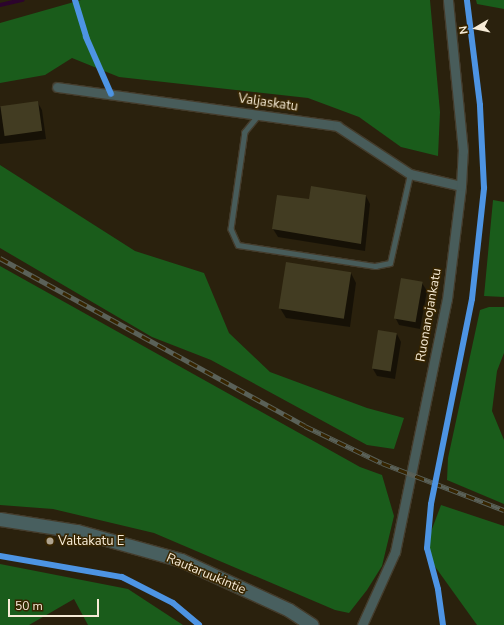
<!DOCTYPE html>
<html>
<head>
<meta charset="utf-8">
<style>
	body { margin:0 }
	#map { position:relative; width:504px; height:625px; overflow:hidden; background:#2a210d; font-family:"Nunito Sans",sans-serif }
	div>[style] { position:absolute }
	.forest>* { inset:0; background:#1a5c1b }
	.shadow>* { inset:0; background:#0007 }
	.stream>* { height:3.5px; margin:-1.75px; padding:0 1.75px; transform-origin:1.75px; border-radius:1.75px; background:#2c042d }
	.building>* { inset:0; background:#423c22; transform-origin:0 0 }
	.roads { filter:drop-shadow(1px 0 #443c2c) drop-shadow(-1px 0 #443c2c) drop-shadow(0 1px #443c2c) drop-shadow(0 -1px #443c2c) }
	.service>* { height:4.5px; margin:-2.25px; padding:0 2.25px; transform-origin:2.25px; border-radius:2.25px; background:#485c5a }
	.minor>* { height:9px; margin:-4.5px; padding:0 4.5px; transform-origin:4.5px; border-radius:4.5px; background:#485c5a }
	.secondary>* { height:13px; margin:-6.5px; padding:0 6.5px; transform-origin:6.5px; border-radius:6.5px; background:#485f5f }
	.rail>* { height:4.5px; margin-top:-2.25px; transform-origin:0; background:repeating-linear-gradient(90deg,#372500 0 9px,#5a6158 0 18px); box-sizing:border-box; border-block:1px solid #5a6158 }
	.cycleway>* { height:6px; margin:-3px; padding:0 3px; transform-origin:3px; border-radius:3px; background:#4d94e3 }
	.dots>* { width:11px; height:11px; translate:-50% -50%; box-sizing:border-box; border:2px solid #372500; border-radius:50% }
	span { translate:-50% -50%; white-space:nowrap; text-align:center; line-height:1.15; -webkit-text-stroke:3px #372500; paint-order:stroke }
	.street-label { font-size:13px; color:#f6ebd6 }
	.poi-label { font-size:13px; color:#f6ebd6 }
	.left { translate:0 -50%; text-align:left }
	.north { position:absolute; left:456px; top:8px; width:40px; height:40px; -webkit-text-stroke:3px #372500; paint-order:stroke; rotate:261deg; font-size:11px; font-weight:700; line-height:16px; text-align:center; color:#f6ebd6 }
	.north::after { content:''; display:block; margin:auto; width:14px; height:18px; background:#f6ebd6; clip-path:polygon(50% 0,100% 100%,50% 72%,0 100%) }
	.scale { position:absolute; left:8px; top:599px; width:91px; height:18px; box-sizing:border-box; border:2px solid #f6ebd6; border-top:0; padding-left:5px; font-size:12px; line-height:14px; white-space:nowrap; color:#f6ebd6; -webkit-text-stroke:3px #372500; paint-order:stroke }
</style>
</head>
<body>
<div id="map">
	<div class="forest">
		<i style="clip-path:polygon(81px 0,430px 0,440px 112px,438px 156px,401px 147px,359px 117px,308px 98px,119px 77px,72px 58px,45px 75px,0 83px,0 23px)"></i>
		<i style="clip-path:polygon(476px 0,504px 0,504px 9px,477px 4px)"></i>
		<i style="clip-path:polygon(0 165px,135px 251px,204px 273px,229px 333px,270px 372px,367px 408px,404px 418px,394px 449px,367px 445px,211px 360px,152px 337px,0 248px)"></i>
		<i style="clip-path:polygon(493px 200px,504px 202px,504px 297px,484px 296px)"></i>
		<i style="clip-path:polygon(0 266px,360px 467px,382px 475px,394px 516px,382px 566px,367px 590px,349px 613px,335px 610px,154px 533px,53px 509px,0 505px)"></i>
		<i style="clip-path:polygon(489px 307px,504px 307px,504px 353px,497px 371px,492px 411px,504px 440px,504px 504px,447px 480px,448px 458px,480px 310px)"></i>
		<i style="clip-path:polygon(441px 505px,504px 526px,504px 625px,477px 625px,431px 561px,429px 537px)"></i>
		<i style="clip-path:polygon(0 564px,128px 589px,183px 625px,88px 625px,74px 599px,29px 625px,0 625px)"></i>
	</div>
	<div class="shadow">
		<i style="clip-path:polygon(38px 103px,42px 110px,46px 139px,0 144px,0 107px)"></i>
		<i style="clip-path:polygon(366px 196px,370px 204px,365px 251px,278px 237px,273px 229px,310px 200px)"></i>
		<i style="clip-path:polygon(351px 273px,356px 283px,350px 327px,286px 318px,280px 308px)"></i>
		<i style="clip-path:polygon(422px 283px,427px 291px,420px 329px,399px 325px,395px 317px)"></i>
		<i style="clip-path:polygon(397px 334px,401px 342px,395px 379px,377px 376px,373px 369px)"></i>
	</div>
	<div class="stream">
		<i style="left:0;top:5px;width:23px;rotate:-13deg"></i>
	</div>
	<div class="building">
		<i style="left:38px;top:101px;width:30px;height:38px;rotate:82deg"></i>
		<i style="clip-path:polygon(311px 186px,366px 195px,361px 244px,272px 229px,277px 195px,309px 199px)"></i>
		<i style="left:286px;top:262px;width:66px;height:47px;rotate:9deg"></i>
		<i style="left:401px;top:278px;width:22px;height:41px;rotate:10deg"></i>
		<i style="left:378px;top:330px;width:19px;height:39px;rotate:9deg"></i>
	</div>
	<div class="roads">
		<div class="service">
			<i style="left:258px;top:116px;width:21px;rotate:129deg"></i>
			<i style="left:245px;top:132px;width:98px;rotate:98.2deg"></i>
			<i style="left:231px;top:229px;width:17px;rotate:66deg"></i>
			<i style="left:238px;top:245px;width:139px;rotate:8.7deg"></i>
			<i style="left:375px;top:266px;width:15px;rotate:-11deg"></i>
			<i style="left:390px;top:263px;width:91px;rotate:-77.3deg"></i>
		</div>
		<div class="minor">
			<i style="left:57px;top:87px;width:283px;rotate:7.9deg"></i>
			<i style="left:337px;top:126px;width:87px;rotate:33.3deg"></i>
			<i style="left:410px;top:174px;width:52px;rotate:13.2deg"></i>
			<i style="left:362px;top:625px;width:80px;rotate:-65.7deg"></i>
			<i style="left:395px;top:552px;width:258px;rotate:-78.4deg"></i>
			<i style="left:447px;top:299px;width:114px;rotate:-82.9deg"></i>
			<i style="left:461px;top:186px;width:35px;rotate:-87deg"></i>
			<i style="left:463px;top:151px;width:152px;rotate:-95.7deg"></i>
		</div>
		<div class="secondary">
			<i style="left:0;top:519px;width:78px;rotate:8.9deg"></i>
			<i style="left:77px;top:531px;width:108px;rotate:15.6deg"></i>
			<i style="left:181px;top:560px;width:119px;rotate:24.8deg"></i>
			<i style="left:289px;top:610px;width:27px;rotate:33deg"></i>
		</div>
	</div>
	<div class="rail">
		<i style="left:0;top:258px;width:348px;rotate:28.8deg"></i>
		<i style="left:305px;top:426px;width:85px;rotate:25.7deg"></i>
		<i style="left:382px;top:463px;width:131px;rotate:21.1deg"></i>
	</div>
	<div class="cycleway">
		<i style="left:75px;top:0;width:39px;rotate:73deg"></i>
		<i style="left:86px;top:37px;width:62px;rotate:66.3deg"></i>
		<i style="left:0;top:556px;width:124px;rotate:9.8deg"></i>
		<i style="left:122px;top:577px;width:57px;rotate:27deg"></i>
		<i style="left:173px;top:603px;width:34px;rotate:40deg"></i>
		<i style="left:443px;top:625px;width:36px;rotate:-98deg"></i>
		<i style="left:438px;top:589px;width:42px;rotate:-105deg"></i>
		<i style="left:427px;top:548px;width:44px;rotate:-84.8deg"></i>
		<i style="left:431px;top:504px;width:209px;rotate:-78.7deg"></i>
		<i style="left:472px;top:299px;width:112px;rotate:-83.8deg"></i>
		<i style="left:484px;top:188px;width:83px;rotate:-92.8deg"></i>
		<i style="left:480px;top:105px;width:106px;rotate:-97.1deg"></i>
	</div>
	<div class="dots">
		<i style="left:50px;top:541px;background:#afa490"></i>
	</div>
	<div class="street-label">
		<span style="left:268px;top:103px;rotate:8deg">Valjaskatu</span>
		<span style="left:429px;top:315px;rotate:-80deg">Ruonanojankatu</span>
		<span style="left:206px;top:574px;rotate:23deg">Rautaruukintie</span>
	</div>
	<div class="poi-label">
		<span class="left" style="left:58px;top:541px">Valtakatu E</span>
	</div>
	<div class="north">N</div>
	<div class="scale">50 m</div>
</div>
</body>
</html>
